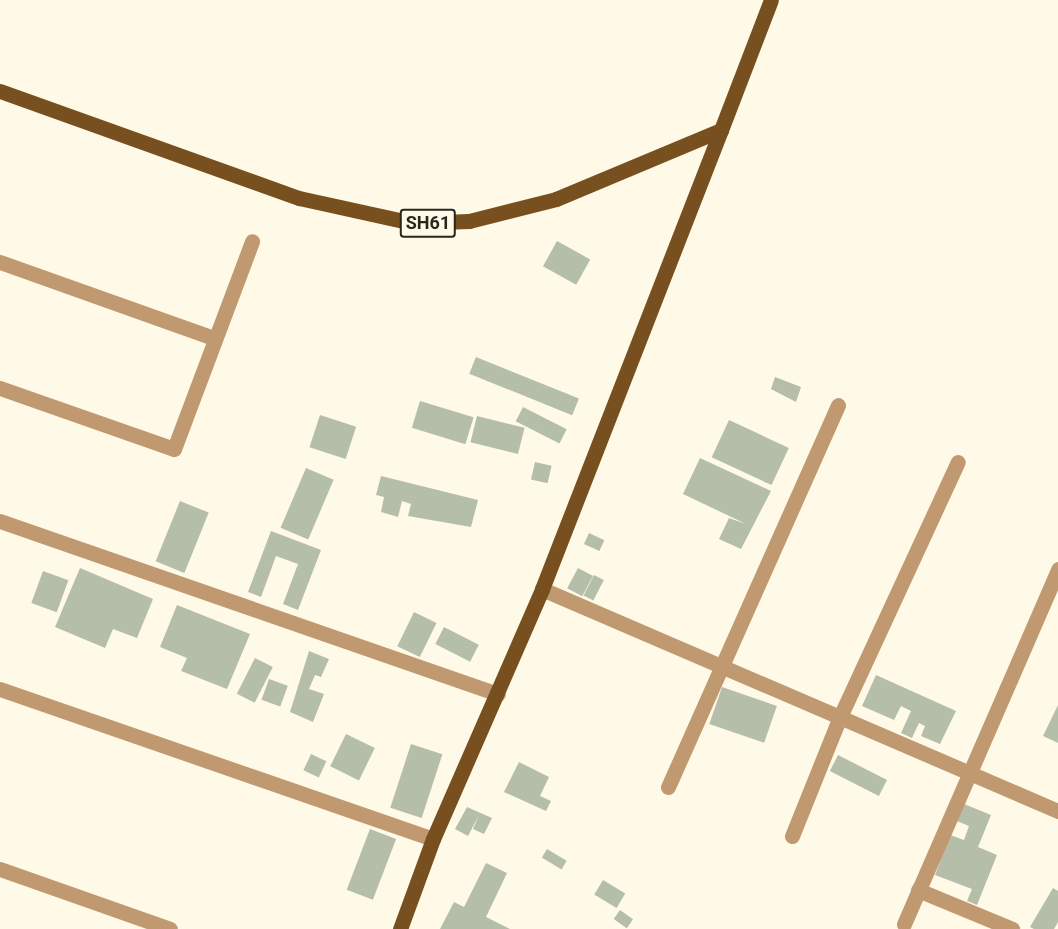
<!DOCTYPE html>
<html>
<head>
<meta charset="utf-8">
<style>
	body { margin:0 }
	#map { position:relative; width:1058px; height:929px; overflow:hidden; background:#fefae7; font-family:Roboto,sans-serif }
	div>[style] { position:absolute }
	.building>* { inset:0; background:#b4bea8; transform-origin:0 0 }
	.minor>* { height:15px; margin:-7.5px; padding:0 7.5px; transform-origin:7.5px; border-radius:7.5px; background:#c09970 }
	.major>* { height:15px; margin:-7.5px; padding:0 7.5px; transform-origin:7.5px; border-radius:7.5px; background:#785020 }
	span { translate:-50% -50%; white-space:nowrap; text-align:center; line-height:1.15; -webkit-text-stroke:5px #fefae7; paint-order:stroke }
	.shield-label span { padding:2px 4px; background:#fefae7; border:2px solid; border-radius:4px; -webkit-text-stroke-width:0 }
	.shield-label { font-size:18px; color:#28261d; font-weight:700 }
</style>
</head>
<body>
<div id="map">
	<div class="building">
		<i style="left:557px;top:241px;width:38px;height:29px;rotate:29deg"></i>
		<i style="left:476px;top:357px;width:111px;height:18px;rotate:22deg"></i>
		<i style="clip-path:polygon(775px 377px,801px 387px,796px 402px,771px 389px)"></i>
		<i style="left:420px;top:401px;width:56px;height:28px;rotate:17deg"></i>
		<i style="left:523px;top:407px;width:49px;height:16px;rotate:27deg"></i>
		<i style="left:320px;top:415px;width:38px;height:34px;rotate:18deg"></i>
		<i style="left:477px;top:416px;width:49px;height:27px;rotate:14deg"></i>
		<i style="left:729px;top:420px;width:66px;height:41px;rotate:25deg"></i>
		<i style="clip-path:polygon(700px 458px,771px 491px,741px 549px,719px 539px,729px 518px,746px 524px,683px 494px)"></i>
		<i style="left:535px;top:462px;width:17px;height:18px;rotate:13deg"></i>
		<i style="left:306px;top:468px;width:30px;height:65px;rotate:23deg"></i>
		<i style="clip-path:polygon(381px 476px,478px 500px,471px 527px,408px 516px,411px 504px,402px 501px,398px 517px,381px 512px,384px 497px,376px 495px)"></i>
		<i style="left:180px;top:501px;width:31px;height:65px;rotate:22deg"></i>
		<i style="clip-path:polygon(271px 531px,321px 550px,298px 610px,283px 604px,298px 564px,276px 556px,261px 597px,248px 592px)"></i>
		<i style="left:589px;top:533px;width:17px;height:12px;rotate:25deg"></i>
		<i style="clip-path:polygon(80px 568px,153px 599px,137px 638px,113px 629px,105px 648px,55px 627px)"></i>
		<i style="left:578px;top:568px;width:17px;height:23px;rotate:28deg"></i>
		<i style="left:43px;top:571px;width:27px;height:34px;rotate:20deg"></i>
		<i style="left:594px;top:575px;width:11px;height:23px;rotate:27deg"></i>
		<i style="clip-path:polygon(177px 605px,250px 634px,227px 689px,181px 671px,187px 658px,160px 647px)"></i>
		<i style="left:414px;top:612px;width:25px;height:38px;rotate:26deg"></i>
		<i style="left:444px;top:627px;width:39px;height:19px;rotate:27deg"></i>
		<i style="clip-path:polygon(309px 651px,329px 659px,321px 677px,315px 675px,309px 689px,324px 694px,313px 722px,290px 712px)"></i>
		<i style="left:255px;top:658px;width:20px;height:40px;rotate:27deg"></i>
		<i style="clip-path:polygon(876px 675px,956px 711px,940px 744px,921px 736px,925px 726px,919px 723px,912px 738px,901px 733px,911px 711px,901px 706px,894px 720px,862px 706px)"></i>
		<i style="left:269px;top:679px;width:20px;height:22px;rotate:20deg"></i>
		<i style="left:722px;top:687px;width:58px;height:39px;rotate:19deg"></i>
		<i style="clip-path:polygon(1058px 705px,1058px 743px,1043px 736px)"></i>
		<i style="left:346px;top:734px;width:32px;height:36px;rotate:26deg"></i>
		<i style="left:411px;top:744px;width:33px;height:67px;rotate:18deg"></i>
		<i style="left:311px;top:754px;width:17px;height:18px;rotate:25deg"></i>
		<i style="left:838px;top:755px;width:55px;height:18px;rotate:27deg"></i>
		<i style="clip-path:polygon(519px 762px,549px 777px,540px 796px,551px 801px,546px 811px,504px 792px)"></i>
		<i style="clip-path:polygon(964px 804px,991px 815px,978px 847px,997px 855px,977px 905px,967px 901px,972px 889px,935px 875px,950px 835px,964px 840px,969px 826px,957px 821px)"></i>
		<i style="clip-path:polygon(467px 807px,492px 818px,484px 834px,473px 829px,479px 815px,468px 836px,455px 829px)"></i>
		<i style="left:370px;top:829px;width:28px;height:65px;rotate:21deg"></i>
		<i style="left:547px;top:849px;width:23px;height:10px;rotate:31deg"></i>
		<i style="clip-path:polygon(486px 863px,507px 873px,486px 917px,510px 929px,440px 929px,454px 902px,464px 907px)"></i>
		<i style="left:603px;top:880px;width:26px;height:17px;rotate:31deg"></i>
		<i style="clip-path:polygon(1053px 888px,1058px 891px,1058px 922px,1054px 929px,1034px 929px,1030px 927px)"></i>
		<i style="left:620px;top:910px;width:16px;height:11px;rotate:35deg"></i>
	</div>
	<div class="minor">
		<i style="left:0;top:262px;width:227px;rotate:19.6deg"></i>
		<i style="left:0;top:388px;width:184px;rotate:19.3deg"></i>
		<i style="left:174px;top:449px;width:222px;rotate:-69.4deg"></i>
		<i style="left:0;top:521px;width:527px;rotate:19.16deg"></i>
		<i style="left:542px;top:589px;width:562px;rotate:23.28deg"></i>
		<i style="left:0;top:689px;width:458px;rotate:19.1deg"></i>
		<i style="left:668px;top:787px;width:418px;rotate:-66deg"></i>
		<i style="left:792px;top:836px;width:126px;rotate:-68.1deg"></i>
		<i style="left:839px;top:719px;width:283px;rotate:-65.2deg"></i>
		<i style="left:0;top:869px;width:180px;rotate:19.4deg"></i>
		<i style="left:918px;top:890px;width:102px;rotate:22.5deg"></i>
		<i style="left:904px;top:924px;width:387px;rotate:-66.5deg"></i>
	</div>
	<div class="major">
		<i style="left:0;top:91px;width:318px;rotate:19.7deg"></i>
		<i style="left:299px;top:198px;width:117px;rotate:12.4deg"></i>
		<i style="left:413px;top:223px;width:56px;rotate:-2deg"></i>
		<i style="left:469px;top:221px;width:90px;rotate:-14.2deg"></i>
		<i style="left:556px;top:199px;width:179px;rotate:-22.7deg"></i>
		<i style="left:721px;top:130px;width:139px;rotate:-69deg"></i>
		<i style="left:400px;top:929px;width:96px;rotate:-69.9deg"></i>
		<i style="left:433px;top:839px;width:273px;rotate:-66.4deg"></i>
		<i style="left:542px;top:589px;width:493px;rotate:-68.7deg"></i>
	</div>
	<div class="shield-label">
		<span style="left:428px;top:223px">SH61</span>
	</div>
</div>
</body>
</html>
